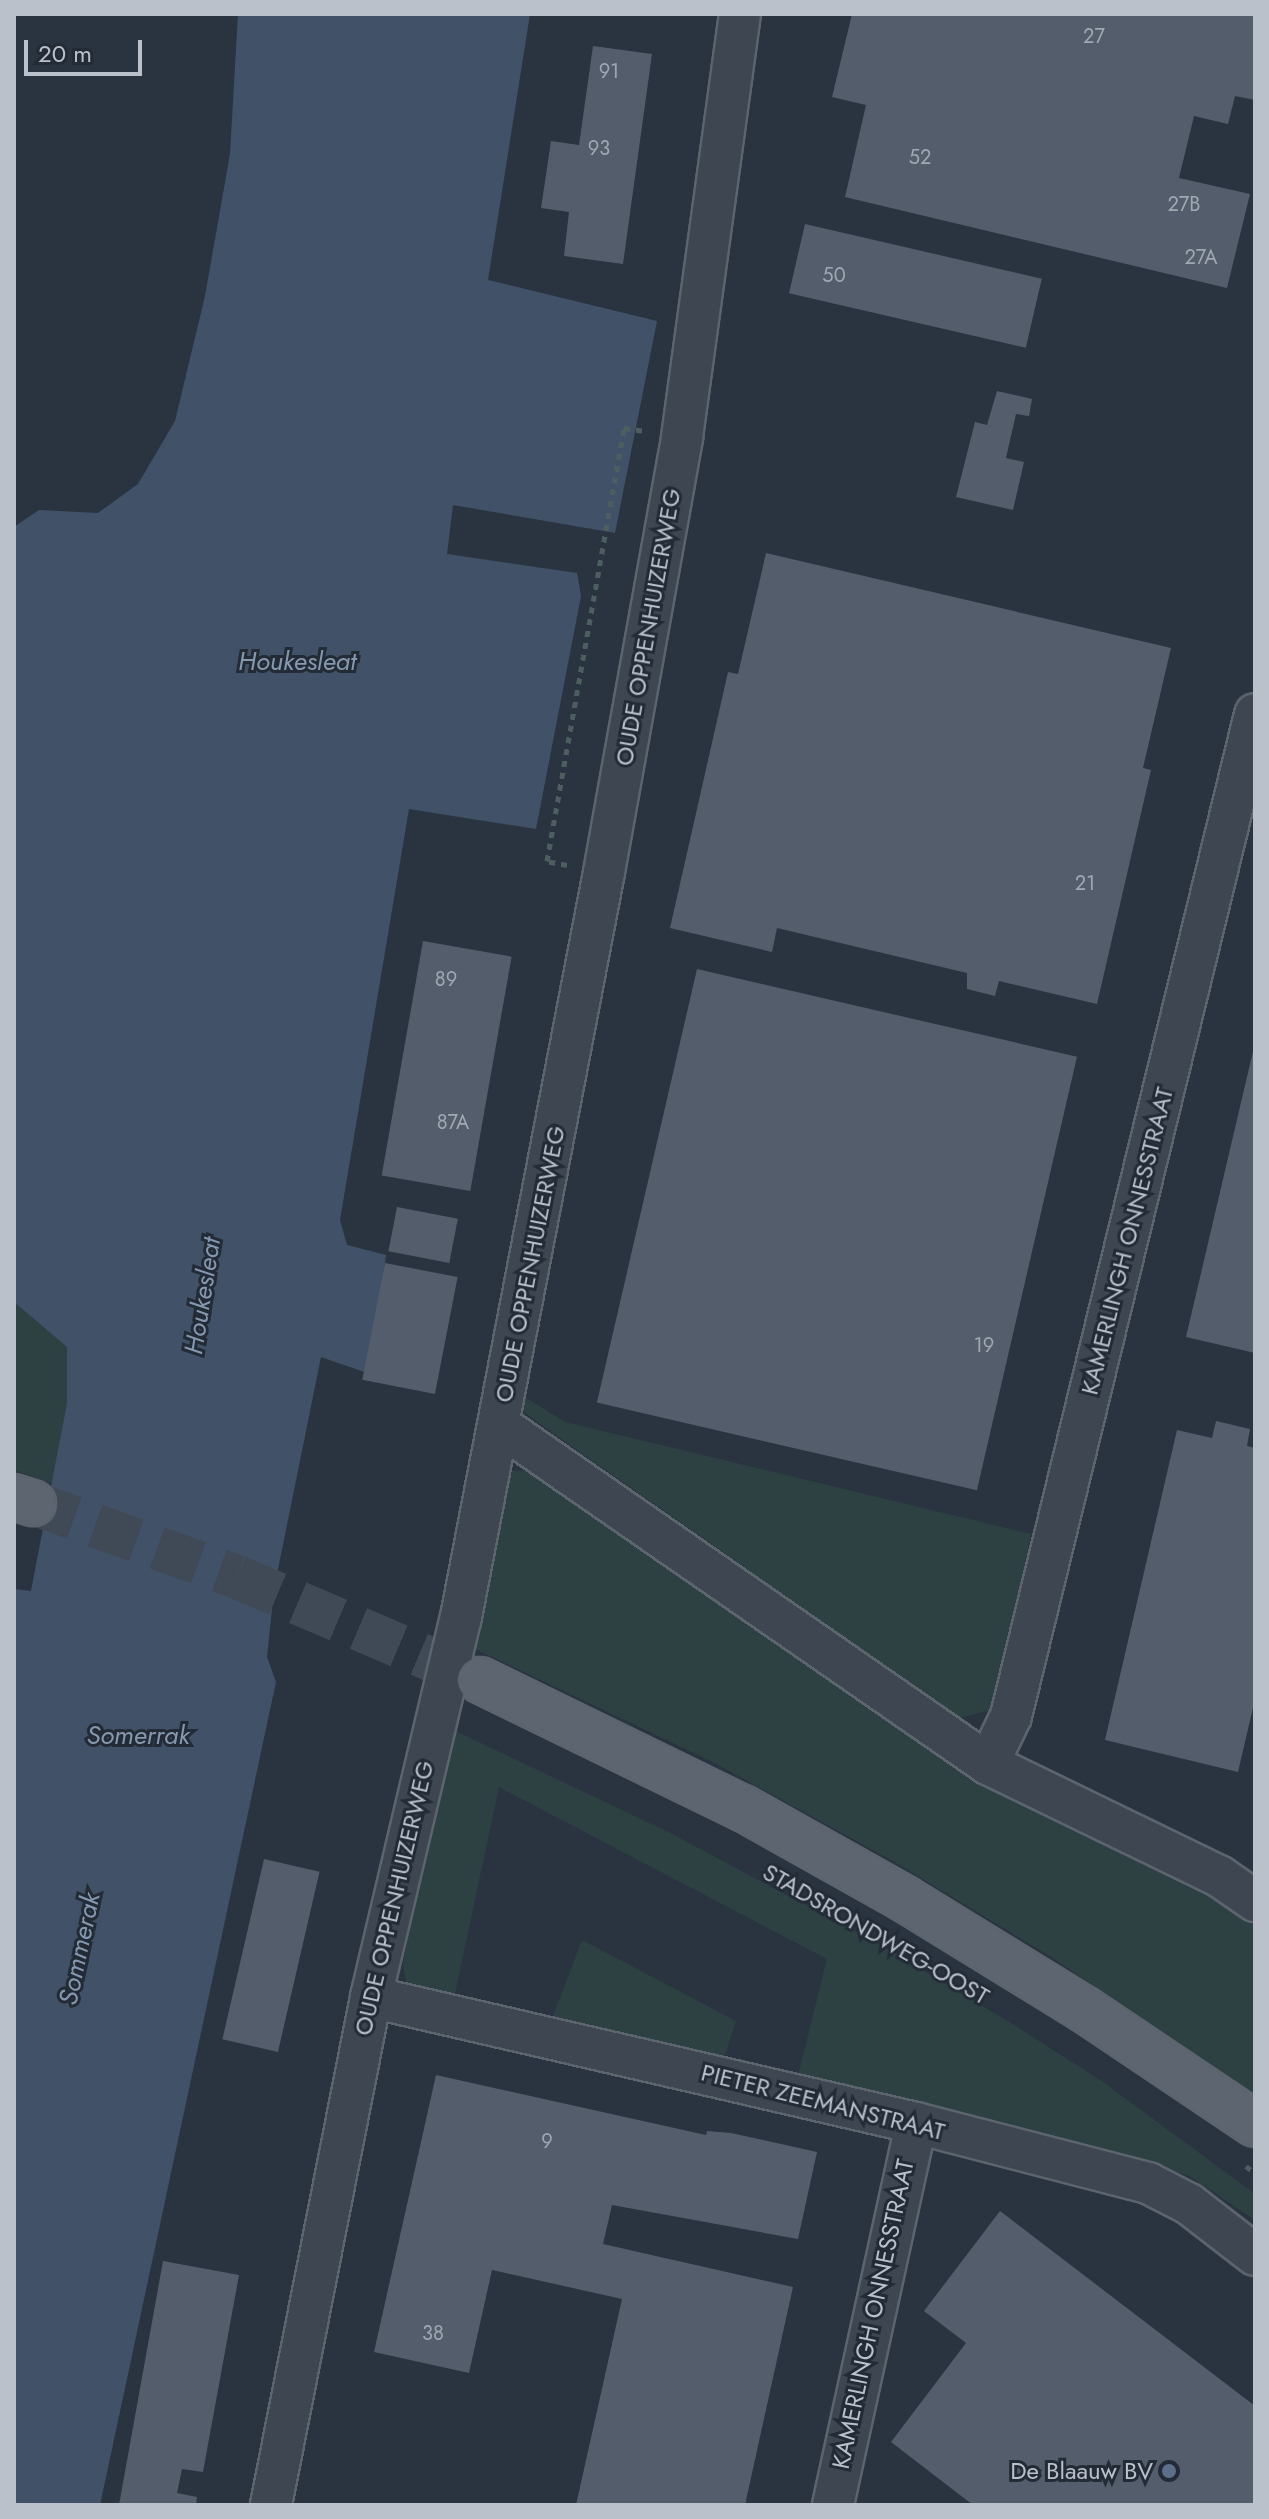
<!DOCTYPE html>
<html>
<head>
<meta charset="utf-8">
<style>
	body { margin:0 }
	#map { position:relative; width:1269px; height:2519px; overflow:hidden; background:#2a3441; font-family:Jost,sans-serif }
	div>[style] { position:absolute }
	.green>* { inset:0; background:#2d4143 }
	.water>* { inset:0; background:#415268 }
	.building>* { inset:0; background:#535d6b; transform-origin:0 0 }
	.primary-tunnel>* { height:44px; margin-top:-22px; transform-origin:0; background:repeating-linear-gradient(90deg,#404956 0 44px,transparent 0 66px) }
	.path>* { height:5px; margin-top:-2.5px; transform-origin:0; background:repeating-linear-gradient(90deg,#4c5e60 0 6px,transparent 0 12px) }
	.roads { filter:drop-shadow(2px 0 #5c646e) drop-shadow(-2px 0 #5c646e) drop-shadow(0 2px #5c646e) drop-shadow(0 -2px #5c646e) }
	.street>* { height:40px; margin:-20px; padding:0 20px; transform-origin:20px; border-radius:20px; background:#3e4651 }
	.primary>* { height:44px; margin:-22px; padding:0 22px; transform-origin:22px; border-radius:22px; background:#5c6570 }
	.dots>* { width:22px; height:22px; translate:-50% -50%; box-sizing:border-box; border:4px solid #222b36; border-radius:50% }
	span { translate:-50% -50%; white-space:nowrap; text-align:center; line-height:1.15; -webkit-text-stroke:6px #222b36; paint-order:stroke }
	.number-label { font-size:20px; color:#a1a8b3 }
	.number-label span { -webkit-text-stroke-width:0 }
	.street-label { font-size:24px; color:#bbc1cb }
	.poi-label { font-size:24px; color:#bbc1cb }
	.right { translate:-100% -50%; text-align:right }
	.water-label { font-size:26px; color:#8698af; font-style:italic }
	.frame { position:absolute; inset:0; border:16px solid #bbc1cb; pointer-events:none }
	.scale { position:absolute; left:24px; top:40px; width:118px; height:36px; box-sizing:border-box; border:4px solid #bbc1cb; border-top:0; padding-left:10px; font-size:24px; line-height:28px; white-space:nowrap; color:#bbc1cb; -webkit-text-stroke:6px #222b36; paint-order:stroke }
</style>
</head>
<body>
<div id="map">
	<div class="green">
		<i style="clip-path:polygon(14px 1302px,67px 1347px,67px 1403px,52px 1483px,14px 1470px)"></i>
		<i style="clip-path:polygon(515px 1391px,565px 1422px,1031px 1534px,1000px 1686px,990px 1710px,960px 1718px,550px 1431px,520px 1409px)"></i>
		<i style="clip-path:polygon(512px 1471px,534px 1471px,1255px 1919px,1255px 2096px,1050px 1956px,893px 1861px,715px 1763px,463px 1643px,495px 1484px)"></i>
		<i style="clip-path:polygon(445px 1726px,668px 1832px,879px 1944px,1011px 2023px,1103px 2082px,1255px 2194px,1255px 2220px,1188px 2175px,797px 2080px,827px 1959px,499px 1787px,454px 1998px,407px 1986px,403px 1964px)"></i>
		<i style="clip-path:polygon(582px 1940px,736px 2021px,724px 2058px,550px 2024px)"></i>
	</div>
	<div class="water">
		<i style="clip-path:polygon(238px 14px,530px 14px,488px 280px,657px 321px,615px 533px,453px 505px,447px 554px,577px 573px,581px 596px,536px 829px,409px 809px,340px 1220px,347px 1245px,386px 1255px,370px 1374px,321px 1357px,274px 1589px,267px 1657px,276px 1682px,100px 2505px,14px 2505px,14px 1589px,31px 1591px,67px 1403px,67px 1347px,14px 1302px,14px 527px,39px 510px,98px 513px,138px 484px,175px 421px,205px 296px,230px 154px)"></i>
	</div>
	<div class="building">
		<i style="clip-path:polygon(852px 14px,1255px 14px,1255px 100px,1235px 96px,1228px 124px,1194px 116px,1179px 178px,1250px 194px,1227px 288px,845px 197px,866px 105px,832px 97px)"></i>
		<i style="clip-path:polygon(593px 46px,652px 54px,623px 264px,564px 256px,569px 212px,541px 208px,551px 141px,579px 145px)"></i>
		<i style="left:805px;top:224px;width:243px;height:71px;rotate:13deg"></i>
		<i style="clip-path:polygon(997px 391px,1032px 399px,1029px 416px,1016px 414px,1006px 458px,1024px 462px,1013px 510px,956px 497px,975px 422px,987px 425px)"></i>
		<i style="clip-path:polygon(766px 553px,1171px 648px,1143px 768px,1151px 770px,1097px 1004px,999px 981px,995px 996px,967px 989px,967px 973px,777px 928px,772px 952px,670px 928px,728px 672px,738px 674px)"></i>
		<i style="left:423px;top:941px;width:90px;height:238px;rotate:10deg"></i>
		<i style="left:697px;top:969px;width:390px;height:445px;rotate:13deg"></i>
		<i style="clip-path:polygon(1254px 1047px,1255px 1047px,1255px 1353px,1186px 1337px)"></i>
		<i style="left:397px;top:1207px;width:62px;height:45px;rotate:11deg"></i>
		<i style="left:385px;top:1263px;width:74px;height:119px;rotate:11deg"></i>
		<i style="clip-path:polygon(1216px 1421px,1250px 1429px,1247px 1446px,1255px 1448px,1255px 1699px,1238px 1772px,1105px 1740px,1177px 1430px,1212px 1438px)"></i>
		<i style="left:264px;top:1859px;width:57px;height:185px;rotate:13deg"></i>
		<i style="clip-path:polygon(436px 2075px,706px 2135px,707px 2131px,731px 2133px,817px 2152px,798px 2239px,612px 2205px,603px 2244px,793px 2287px,745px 2505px,576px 2505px,622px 2299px,492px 2270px,469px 2373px,374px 2352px)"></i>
		<i style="clip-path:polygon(1000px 2211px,1255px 2406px,1255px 2505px,973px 2505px,891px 2442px,966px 2343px,924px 2311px)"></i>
		<i style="clip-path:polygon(163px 2261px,239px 2275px,203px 2472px,182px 2469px,177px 2493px,197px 2497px,196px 2505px,119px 2505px)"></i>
	</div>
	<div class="primary-tunnel">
		<i style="left:33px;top:1503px;width:217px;rotate:19.9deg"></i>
		<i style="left:237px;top:1577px;width:264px;rotate:23deg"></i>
	</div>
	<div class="path">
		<i style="left:567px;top:865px;width:20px;rotate:-169deg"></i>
		<i style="left:547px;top:861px;width:440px;rotate:-79.9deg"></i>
		<i style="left:624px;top:428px;width:21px;rotate:8deg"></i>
		<i style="left:1246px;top:2166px;width:11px;rotate:38deg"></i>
	</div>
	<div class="roads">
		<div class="street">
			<i style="left:499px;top:1425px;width:595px;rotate:34.73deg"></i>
			<i style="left:988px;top:1764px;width:257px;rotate:25.9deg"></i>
			<i style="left:1219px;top:1876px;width:44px;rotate:34.8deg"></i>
			<i style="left:988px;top:1764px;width:53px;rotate:-64.4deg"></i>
			<i style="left:1011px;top:1716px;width:1031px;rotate:-76.31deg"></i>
			<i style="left:371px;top:1997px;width:559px;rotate:13.02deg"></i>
			<i style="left:916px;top:2123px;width:240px;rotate:14.5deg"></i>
			<i style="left:1148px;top:2183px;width:46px;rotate:27.1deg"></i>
			<i style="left:1189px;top:2204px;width:83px;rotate:37.7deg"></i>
			<i style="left:271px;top:2505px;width:518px;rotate:-78.86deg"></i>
			<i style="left:371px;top:1997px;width:391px;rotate:-76.7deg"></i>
			<i style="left:461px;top:1617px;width:759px;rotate:-79.13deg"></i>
			<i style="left:604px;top:872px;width:442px;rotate:-79.8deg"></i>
			<i style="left:682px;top:437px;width:427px;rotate:-82.2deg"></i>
			<i style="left:833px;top:2505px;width:391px;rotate:-77.7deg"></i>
		</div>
		<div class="primary">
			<i style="left:14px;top:1497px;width:20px;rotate:18deg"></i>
			<i style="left:480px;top:1680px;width:292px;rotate:26deg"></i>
			<i style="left:743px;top:1808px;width:186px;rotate:29.3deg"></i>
			<i style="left:905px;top:1899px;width:210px;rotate:31.6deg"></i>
			<i style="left:1084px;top:2009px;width:206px;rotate:33.9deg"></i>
		</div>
	</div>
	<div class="dots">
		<i style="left:1169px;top:2471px;background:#5c6f8a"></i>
	</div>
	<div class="number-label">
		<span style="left:1094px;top:36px">27</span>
		<span style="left:609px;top:71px">91</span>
		<span style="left:599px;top:148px">93</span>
		<span style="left:920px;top:157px">52</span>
		<span style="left:1184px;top:204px">27B</span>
		<span style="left:1201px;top:257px">27A</span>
		<span style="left:834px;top:275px">50</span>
		<span style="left:1085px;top:883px">21</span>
		<span style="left:446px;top:979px">89</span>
		<span style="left:453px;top:1122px">87A</span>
		<span style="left:984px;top:1345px">19</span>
		<span style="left:547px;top:2141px">9</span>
		<span style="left:433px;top:2333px">38</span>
	</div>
	<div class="street-label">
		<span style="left:648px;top:627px;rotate:-80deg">OUDE OPPENHUIZERWEG</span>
		<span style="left:1127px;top:1241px;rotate:-76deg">KAMERLINGH ONNESSTRAAT</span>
		<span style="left:530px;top:1264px;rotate:-79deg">OUDE OPPENHUIZERWEG</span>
		<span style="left:394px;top:1898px;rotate:-77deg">OUDE OPPENHUIZERWEG</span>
		<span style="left:876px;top:1934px;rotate:30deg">STADSRONDWEG-OOST</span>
		<span style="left:823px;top:2102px;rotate:14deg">PIETER ZEEMANSTRAAT</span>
		<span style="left:873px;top:2314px;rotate:-78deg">KAMERLINGH ONNESSTRAAT</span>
	</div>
	<div class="poi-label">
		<span class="right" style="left:1153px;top:2471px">De Blaauw BV</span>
	</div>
	<div class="water-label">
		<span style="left:297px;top:662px">Houkesleat</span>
		<span style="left:203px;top:1296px;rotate:-81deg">Houkesleat</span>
		<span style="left:138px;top:1736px">Somerrak</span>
		<span style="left:80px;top:1949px;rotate:-78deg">Sommerak</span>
	</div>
	<div class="frame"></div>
	<div class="scale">20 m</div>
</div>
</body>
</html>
